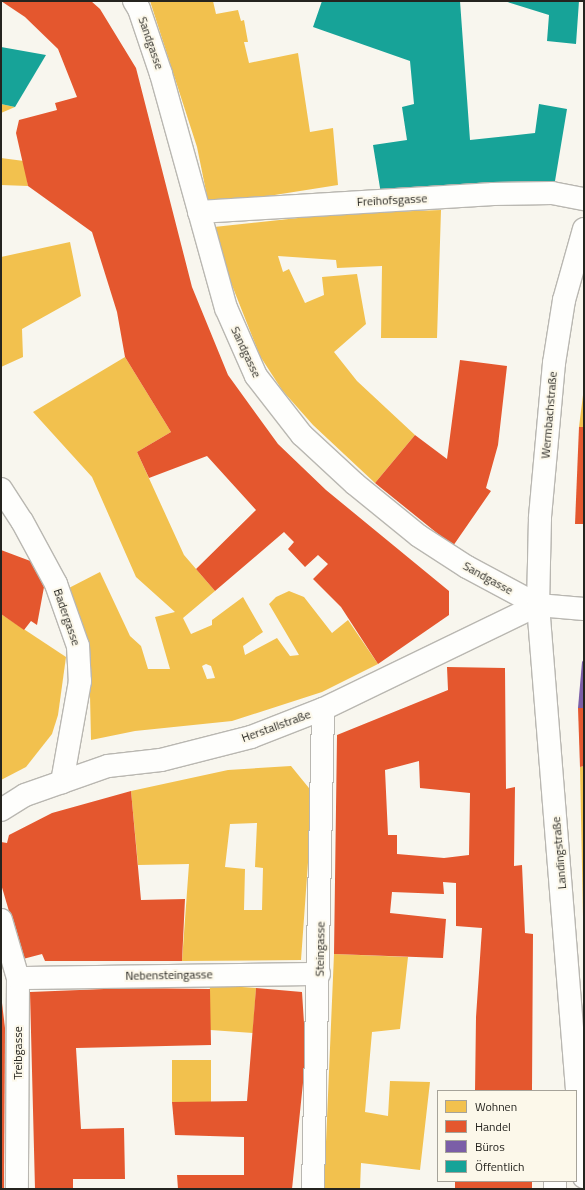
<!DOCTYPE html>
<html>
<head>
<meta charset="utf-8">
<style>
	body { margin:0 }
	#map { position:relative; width:585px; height:1190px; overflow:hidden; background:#f8f6ee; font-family:"Titillium Web",sans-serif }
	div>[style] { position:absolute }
	.homes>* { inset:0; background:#f2c14e; transform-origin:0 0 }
	.shops>* { inset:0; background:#e4572e; transform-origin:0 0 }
	.offices>* { inset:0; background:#7b5ea7 }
	.public>* { inset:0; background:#17a398 }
	.roads { filter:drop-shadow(1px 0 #b9b7b1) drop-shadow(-1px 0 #b9b7b1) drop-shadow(0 1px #b9b7b1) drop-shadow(0 -1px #b9b7b1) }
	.street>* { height:22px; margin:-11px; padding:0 11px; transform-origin:11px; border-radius:11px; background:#fefefc }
	.secondary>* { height:22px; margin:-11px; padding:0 11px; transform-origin:11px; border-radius:11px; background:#fefefc }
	span { translate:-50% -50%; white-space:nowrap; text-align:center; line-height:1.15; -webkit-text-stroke:4px #fcf8ea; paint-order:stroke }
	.street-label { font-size:12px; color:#25241f }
	.frame { position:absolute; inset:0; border:2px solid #25241f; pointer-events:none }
	.legend { position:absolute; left:437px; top:1090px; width:140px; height:92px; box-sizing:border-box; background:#fcf8ea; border:1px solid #a6a399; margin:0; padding:5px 7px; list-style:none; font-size:12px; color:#25241f }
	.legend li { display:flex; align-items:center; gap:8px; height:20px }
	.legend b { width:20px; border:1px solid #a6a399 }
</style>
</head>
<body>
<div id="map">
	<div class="homes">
		<i style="clip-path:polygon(150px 1px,213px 1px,216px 14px,238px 10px,241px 21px,244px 20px,248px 42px,244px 42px,249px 63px,298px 53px,310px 132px,333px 128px,338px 185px,218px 204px,208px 201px,197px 147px)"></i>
		<i style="clip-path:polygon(1px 104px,15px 107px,1px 113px)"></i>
		<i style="clip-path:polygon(1px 158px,24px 161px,28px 186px,1px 185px)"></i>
		<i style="clip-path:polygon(441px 210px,437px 338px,381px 338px,382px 266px,337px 268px,336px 260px,278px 256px,283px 272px,289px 269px,305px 303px,324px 295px,322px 277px,357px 274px,366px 324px,334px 352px,357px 381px,415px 435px,375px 483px,313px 425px,282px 390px,260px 356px,222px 260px,214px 227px,335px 214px)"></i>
		<i style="clip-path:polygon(70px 242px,81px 296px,22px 329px,23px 357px,1px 367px,1px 257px)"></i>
		<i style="clip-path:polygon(evenodd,125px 357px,171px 432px,137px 452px,184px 555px,215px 591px,183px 618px,191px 634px,212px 625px,212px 620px,243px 597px,263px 632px,243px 646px,245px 655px,277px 638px,290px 656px,299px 655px,269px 604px,276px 597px,289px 591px,304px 597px,332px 633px,348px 620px,378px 664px,322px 692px,232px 721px,135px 731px,91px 740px,89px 651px,65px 590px,100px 572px,130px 636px,141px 646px,148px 669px,170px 669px,155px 617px,175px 612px,136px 577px,92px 477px,33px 412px,125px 357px,206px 664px,211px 666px,215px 678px,207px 679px,202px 666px,206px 664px)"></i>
		<i style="clip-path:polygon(583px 395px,584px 427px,579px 427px)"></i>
		<i style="clip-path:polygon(1px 614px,66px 657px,58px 715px,52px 734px,26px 767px,1px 780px)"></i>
		<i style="clip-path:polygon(evenodd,291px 766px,313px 793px,301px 960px,182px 961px,189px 864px,138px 865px,131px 791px,228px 770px,291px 766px,257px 823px,255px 867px,263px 868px,262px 910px,244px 910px,245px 869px,225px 867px,230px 824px,257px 823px)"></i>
		<i style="clip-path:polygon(584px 766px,584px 917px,583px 917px,580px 767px)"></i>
		<i style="clip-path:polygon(334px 954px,408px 957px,400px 1029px,372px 1032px,365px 1112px,388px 1116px,390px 1081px,430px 1082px,420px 1170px,361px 1163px,360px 1189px,324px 1189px)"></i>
		<i style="left:256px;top:988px;width:45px;height:46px;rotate:94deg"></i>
		<i style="left:172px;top:1060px;width:39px;height:42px"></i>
	</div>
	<div class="shops">
		<i style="clip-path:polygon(1px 1px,91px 1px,100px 9px,136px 68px,192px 287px,228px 375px,278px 444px,326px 490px,449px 591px,449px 615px,378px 664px,341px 607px,313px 579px,328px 564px,318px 555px,305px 567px,288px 549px,294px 542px,284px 532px,215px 591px,196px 569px,256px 510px,207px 456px,149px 478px,137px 452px,171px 432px,125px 357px,117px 312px,92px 232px,28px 186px,16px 133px,19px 120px,57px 110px,55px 103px,77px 97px,58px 49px,25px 17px)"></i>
		<i style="clip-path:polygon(460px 360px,507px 366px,498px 445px,486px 488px,491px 491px,453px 546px,375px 483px,415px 435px,447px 459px)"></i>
		<i style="clip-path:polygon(579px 427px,584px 427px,584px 524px,575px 524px)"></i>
		<i style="clip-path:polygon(1px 550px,33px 562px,44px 587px,37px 625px,31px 621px,24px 630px,1px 614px)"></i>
		<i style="clip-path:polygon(evenodd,447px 667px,505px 668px,506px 789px,515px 787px,514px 866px,522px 865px,525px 933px,533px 934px,532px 1091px,475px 1091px,476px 1017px,482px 928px,456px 926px,456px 883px,443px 882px,444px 894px,392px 892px,390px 913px,446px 919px,443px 958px,334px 954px,337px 735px,448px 690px,447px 667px,419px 761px,420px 788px,470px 793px,469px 855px,444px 858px,397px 854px,397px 835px,388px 835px,385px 770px,419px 761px)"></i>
		<i style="clip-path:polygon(578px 708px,584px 708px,584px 766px,580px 767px)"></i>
		<i style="clip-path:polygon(131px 791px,141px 900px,185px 899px,182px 961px,45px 961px,42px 954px,23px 959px,1px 884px,1px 842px,7px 843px,9px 835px,52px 813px)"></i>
		<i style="clip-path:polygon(129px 988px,210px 989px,211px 1045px,76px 1048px,81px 1129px,124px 1128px,125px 1179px,73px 1179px,73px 1189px,35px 1189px,30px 992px)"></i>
		<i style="clip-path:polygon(256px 988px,302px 992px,306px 1054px,292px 1189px,178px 1189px,177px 1175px,244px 1175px,244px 1137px,175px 1135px,172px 1102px,247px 1101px)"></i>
		<i style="clip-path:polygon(2px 1003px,5px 1028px,4px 1189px,1px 1189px)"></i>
		<i style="left:455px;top:1181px;width:77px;height:8px"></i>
	</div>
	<div class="offices">
		<i style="clip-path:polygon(584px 659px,584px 708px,578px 708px,582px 662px)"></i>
	</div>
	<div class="public">
		<i style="clip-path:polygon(322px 1px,460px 1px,470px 140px,535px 133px,539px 104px,567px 109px,555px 181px,381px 194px,373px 145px,407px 140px,402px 107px,414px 104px,410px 61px,313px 27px)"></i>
		<i style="clip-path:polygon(504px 1px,579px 1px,576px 44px,547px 41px,549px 15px)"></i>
		<i style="clip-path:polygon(1px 47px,46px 55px,15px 107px,1px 104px)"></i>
	</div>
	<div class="roads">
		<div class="street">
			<i style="left:134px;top:1px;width:9px;rotate:58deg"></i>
			<i style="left:139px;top:9px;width:69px;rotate:71.3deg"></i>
			<i style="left:161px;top:74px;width:243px;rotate:74.5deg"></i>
			<i style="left:226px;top:308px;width:74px;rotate:66.2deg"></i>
			<i style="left:256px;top:376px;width:75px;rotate:52.1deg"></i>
			<i style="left:302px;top:435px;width:72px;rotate:42.8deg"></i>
			<i style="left:355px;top:484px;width:82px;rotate:39.1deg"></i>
			<i style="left:419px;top:536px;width:57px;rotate:32.9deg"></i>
			<i style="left:467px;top:567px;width:81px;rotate:28.2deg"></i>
			<i style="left:538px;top:605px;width:46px;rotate:5deg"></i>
			<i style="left:199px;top:212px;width:295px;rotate:-3.5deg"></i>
			<i style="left:493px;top:194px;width:59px;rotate:-1deg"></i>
			<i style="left:552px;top:193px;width:33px;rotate:11deg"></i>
			<i style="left:1px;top:489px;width:38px;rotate:57deg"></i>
			<i style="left:22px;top:521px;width:72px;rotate:61.6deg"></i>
			<i style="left:56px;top:584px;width:66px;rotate:70.5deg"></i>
			<i style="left:78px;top:646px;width:35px;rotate:87deg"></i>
			<i style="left:80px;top:681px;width:103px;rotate:100.1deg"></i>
			<i style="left:1px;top:810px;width:28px;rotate:-32deg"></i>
			<i style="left:25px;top:795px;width:88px;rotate:-19.3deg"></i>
			<i style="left:108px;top:766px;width:53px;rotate:-6.5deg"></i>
			<i style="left:161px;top:760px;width:93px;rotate:-14.3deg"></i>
			<i style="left:251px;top:737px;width:77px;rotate:-21.3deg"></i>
			<i style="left:323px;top:709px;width:239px;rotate:-25.8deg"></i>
			<i style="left:1px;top:920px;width:60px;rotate:73.7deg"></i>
			<i style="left:18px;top:978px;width:211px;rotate:90.3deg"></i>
			<i style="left:18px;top:978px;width:301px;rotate:-0.8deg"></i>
			<i style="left:313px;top:1189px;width:480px;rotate:-88.8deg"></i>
			<i style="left:555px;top:1189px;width:8px;rotate:-90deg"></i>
		</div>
		<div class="secondary">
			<i style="left:584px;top:229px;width:74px;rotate:105.7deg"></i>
			<i style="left:564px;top:300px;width:64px;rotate:99deg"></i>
			<i style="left:554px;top:363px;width:156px;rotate:95.2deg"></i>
			<i style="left:540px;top:518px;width:87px;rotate:91.3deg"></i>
			<i style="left:538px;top:605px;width:574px;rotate:85.4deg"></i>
		</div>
	</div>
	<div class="street-label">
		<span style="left:151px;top:43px;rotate:71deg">Sandgasse</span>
		<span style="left:392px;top:200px;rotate:-3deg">Freihofsgasse</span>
		<span style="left:246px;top:352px;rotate:65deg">Sandgasse</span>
		<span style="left:549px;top:415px;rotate:-85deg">Wermbachstraße</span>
		<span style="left:488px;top:578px;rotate:29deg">Sandgasse</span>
		<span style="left:67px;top:617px;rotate:71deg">Badergasse</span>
		<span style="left:276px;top:726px;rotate:-20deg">Herstallstraße</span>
		<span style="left:559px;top:853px;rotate:-95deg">Landingstraße</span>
		<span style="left:320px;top:949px;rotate:-89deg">Steingasse</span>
		<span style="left:169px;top:975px;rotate:-1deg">Nebensteingasse</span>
		<span style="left:18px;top:1053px;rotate:-90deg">Treibgasse</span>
	</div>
	<div class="frame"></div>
	<ul class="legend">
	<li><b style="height:11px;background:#f2c14e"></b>Wohnen</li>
	<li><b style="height:11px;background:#e4572e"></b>Handel</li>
	<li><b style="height:11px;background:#7b5ea7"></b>Büros</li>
	<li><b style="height:11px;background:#17a398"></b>Öffentlich</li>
	</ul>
</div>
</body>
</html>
